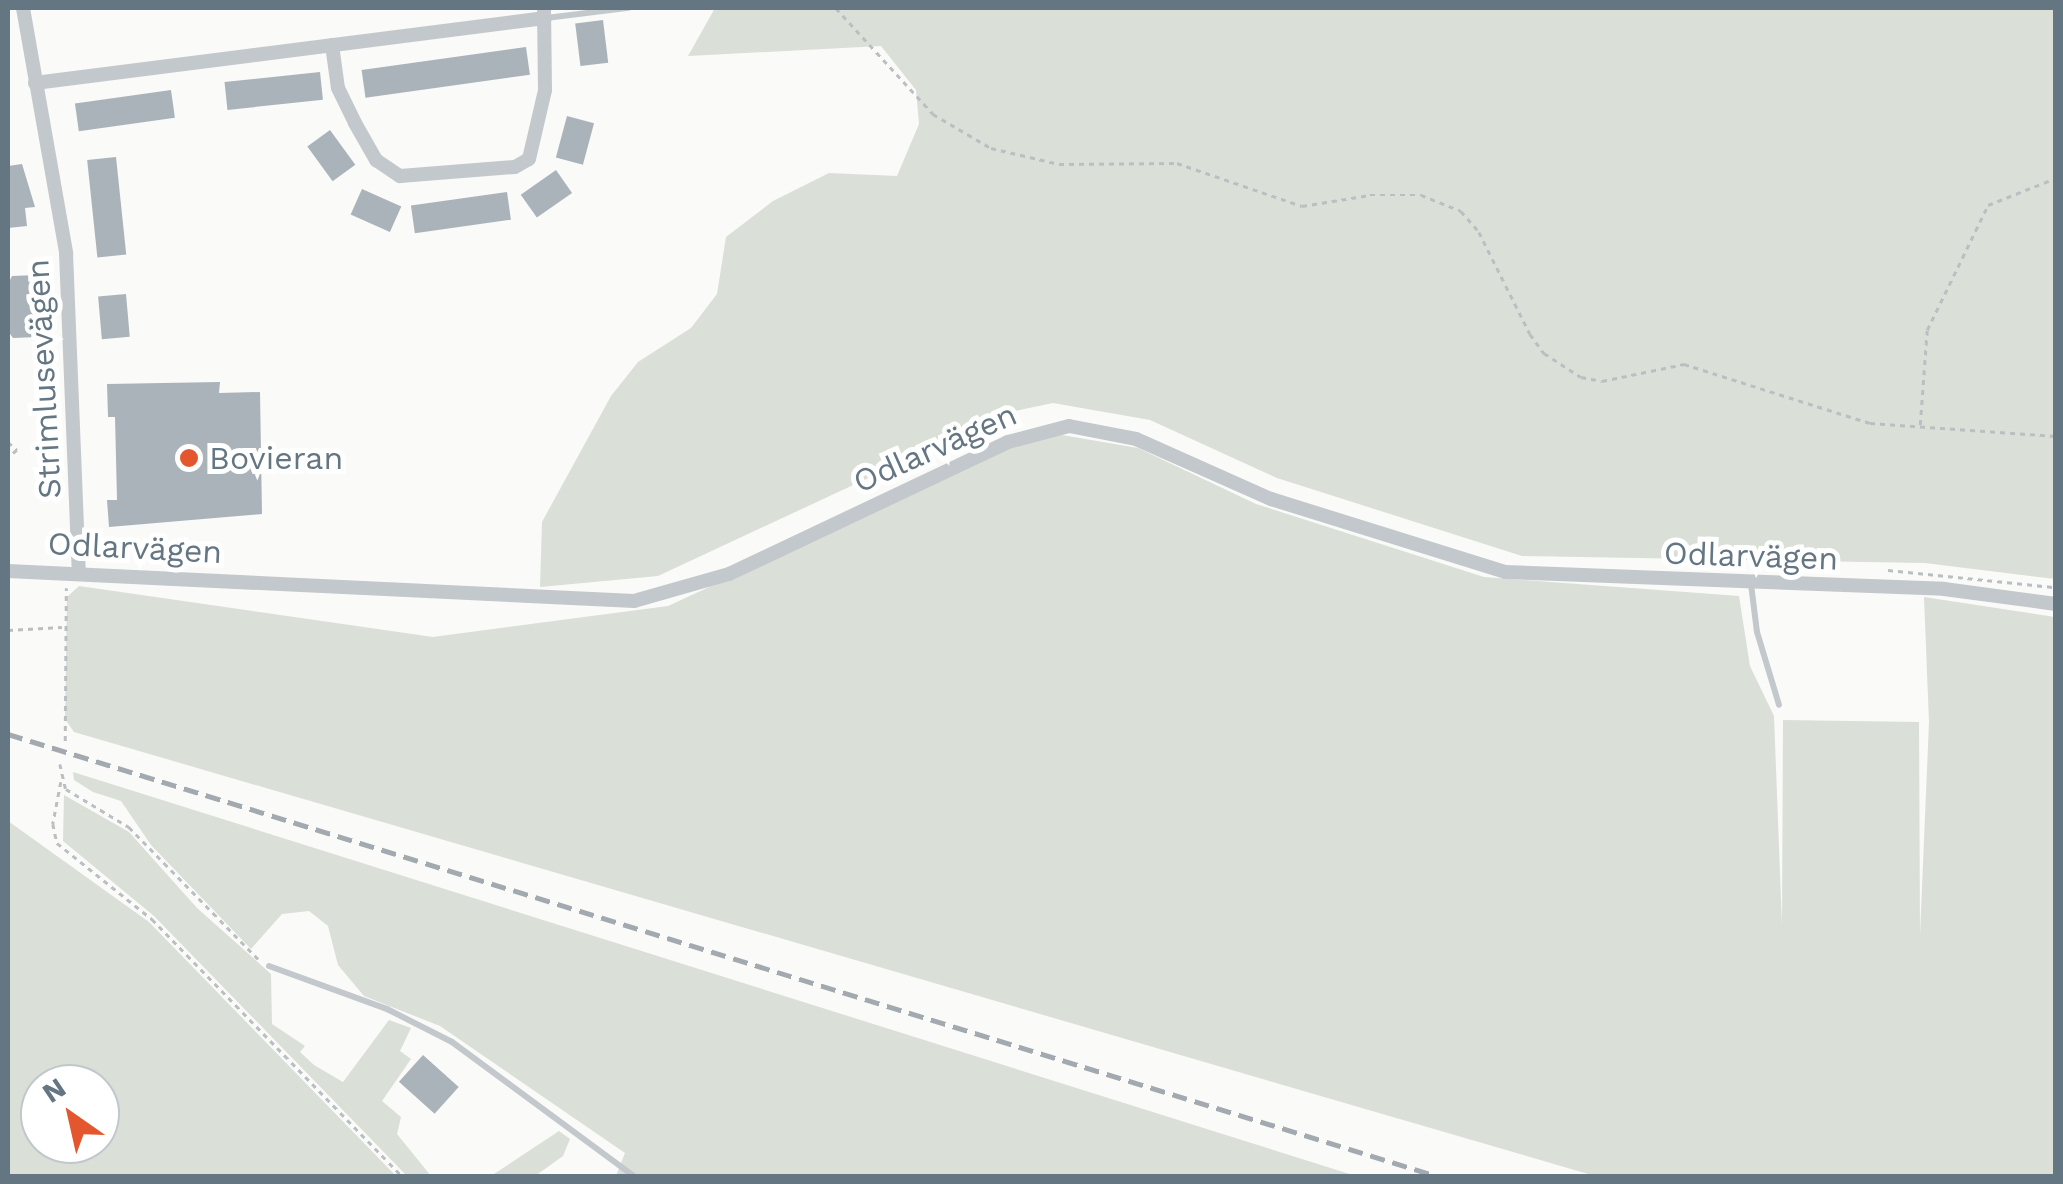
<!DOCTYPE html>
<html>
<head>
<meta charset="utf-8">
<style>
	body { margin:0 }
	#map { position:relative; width:2063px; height:1184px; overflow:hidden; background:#fafaf8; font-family:"Work Sans",sans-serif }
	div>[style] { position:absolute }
	.green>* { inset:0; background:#dadfd7 }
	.building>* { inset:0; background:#aab3b9; transform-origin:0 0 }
	.path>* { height:2.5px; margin-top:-1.25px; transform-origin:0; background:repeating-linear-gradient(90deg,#bbbfc2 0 5px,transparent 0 10px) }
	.lane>* { height:6px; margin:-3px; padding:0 3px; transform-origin:3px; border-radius:3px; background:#c3c8cc }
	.street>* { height:14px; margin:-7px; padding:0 7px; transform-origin:7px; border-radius:7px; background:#c3c8cc }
	.rail>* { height:5px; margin-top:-2.5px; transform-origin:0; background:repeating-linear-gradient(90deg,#a2aab0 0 15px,transparent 0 23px) }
	.dots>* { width:28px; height:28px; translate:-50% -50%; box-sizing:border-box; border:5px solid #fff; border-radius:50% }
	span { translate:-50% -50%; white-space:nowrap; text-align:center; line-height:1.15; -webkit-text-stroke:10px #fff; paint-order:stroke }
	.street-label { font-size:32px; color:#657683 }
	.poi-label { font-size:32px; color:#657683 }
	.left { translate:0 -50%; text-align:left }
	.frame { position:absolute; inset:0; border:10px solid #657683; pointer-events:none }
	.north { position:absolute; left:20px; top:1064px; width:100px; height:100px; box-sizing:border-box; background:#fff; border:2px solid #c1c8cd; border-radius:50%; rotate:326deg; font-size:28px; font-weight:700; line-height:40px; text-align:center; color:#657683 }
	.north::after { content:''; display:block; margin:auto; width:35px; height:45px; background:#e4572e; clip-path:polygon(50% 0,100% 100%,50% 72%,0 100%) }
</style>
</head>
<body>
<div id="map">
	<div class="green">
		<i style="clip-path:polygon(715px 8px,2055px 8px,2055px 579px,1925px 563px,1522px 556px,1277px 478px,1150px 420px,1053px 403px,1010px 412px,658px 576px,540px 587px,542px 522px,611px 396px,638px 362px,691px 328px,717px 294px,726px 237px,773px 201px,829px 173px,897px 176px,919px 124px,916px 90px,881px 46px,688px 56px)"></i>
		<i style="clip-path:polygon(1062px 435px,1138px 448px,1256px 504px,1484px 577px,1739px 596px,1750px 666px,1774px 716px,1782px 926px,1783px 720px,1919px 722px,1920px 935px,1929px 722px,1924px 597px,2055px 617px,2055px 1176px,1595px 1176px,74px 732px,65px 719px,67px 597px,79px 586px,433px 637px,668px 606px,1025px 441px)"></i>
		<i style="clip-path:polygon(73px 772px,1356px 1176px,616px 1176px,625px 1153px,440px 1026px,364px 996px,338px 965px,328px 926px,309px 911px,282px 914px,251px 949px,151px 845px,121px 801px,93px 792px,74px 780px)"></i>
		<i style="clip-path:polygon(64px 795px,129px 832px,197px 908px,271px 974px,272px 1024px,305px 1046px,300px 1052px,314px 1065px,343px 1082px,389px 1020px,411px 1028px,400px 1051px,411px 1059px,382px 1101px,401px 1117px,397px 1134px,431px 1176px,407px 1176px,154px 916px,63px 841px)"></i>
		<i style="clip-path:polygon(evenodd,8px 821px,149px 922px,396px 1176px,8px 1176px,8px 821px,100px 1084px,100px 1144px,40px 1144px,40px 1084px,100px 1084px)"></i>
		<i style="clip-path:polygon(559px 1131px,570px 1139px,563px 1156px,535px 1176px,491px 1176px)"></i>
	</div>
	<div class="building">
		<i style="left:603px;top:20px;width:43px;height:28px;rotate:83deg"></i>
		<i style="left:526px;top:47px;width:28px;height:166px;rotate:82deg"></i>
		<i style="left:320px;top:72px;width:28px;height:96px;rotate:84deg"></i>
		<i style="left:171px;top:90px;width:28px;height:97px;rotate:82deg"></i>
		<i style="left:567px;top:116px;width:28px;height:43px;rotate:15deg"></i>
		<i style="left:330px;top:130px;width:43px;height:28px;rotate:54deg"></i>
		<i style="left:116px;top:157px;width:98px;height:29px;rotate:84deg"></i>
		<i style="clip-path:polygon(22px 164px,35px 207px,25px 208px,27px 226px,8px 228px,8px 166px)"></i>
		<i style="left:556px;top:170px;width:28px;height:43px;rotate:55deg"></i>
		<i style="left:362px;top:189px;width:43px;height:28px;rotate:24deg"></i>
		<i style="left:507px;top:192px;width:28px;height:97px;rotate:82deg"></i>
		<i style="clip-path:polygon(37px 275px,47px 319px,37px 319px,38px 337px,13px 338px,8px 331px,8px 284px,12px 276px)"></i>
		<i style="left:126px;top:294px;width:43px;height:28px;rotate:85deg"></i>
		<i style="clip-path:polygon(220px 382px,219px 393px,260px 392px,262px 514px,109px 527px,107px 500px,117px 500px,115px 417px,108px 417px,107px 384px)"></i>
		<i style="left:423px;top:1055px;width:48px;height:36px;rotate:42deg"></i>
	</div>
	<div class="path">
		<i style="left:836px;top:8px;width:144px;rotate:47.5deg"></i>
		<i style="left:933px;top:114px;width:67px;rotate:30.4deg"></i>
		<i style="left:991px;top:148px;width:70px;rotate:13.2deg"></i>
		<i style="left:1059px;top:164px;width:118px;rotate:-0.5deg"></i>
		<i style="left:1177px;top:163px;width:132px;rotate:19deg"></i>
		<i style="left:1302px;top:206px;width:69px;rotate:-9.2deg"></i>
		<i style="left:1370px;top:195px;width:51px"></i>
		<i style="left:1421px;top:195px;width:43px;rotate:21.8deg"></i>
		<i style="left:1461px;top:211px;width:28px;rotate:49deg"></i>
		<i style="left:1479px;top:232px;width:114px;rotate:63.4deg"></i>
		<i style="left:1530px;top:334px;width:24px;rotate:54deg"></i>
		<i style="left:1544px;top:353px;width:44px;rotate:33deg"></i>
		<i style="left:1581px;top:377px;width:21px;rotate:11deg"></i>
		<i style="left:1602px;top:381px;width:84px;rotate:-11.7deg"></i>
		<i style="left:1684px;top:364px;width:195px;rotate:17.6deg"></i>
		<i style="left:1870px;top:423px;width:186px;rotate:4deg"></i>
		<i style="left:1920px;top:425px;width:95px;rotate:-85.8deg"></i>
		<i style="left:1927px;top:330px;width:139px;rotate:-64deg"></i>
		<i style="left:1988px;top:205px;width:73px;rotate:-21.7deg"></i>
		<i style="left:8px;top:442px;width:12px;rotate:42deg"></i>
		<i style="left:17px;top:450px;width:12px;rotate:138deg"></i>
		<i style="left:1888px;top:570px;width:166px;rotate:5.9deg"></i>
		<i style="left:8px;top:630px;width:54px;rotate:-3.2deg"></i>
		<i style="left:65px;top:741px;width:153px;rotate:-89.6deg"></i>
		<i style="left:60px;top:764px;width:26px;rotate:77deg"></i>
		<i style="left:66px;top:789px;width:74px;rotate:31.1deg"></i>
		<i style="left:129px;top:827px;width:187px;rotate:45.6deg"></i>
		<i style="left:61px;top:782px;width:43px;rotate:100.8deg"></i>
		<i style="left:53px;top:824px;width:19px;rotate:78deg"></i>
		<i style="left:57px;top:843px;width:122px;rotate:38.7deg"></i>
		<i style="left:152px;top:919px;width:359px;rotate:45.8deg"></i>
	</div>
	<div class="lane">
		<i style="left:546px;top:18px;width:83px;rotate:-7deg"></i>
		<i style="left:1751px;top:584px;width:48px;rotate:82.9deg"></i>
		<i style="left:1757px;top:632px;width:76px;rotate:73.2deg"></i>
		<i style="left:269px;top:966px;width:126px;rotate:20deg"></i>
		<i style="left:387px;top:1009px;width:73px;rotate:26.9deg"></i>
		<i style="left:452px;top:1042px;width:226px;rotate:36.4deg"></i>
	</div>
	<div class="street">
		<i style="left:23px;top:8px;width:249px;rotate:80deg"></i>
		<i style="left:66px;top:253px;width:319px;rotate:87.7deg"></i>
		<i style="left:332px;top:45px;width:43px;rotate:82.1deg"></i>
		<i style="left:338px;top:88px;width:39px;rotate:64deg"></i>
		<i style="left:355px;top:123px;width:43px;rotate:60.4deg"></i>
		<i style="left:376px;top:160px;width:29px;rotate:34deg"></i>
		<i style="left:400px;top:176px;width:115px;rotate:-4.5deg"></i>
		<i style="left:515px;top:167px;width:16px;rotate:-30deg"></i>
		<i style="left:529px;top:159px;width:71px;rotate:-76.9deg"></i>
		<i style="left:545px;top:90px;width:82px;rotate:-90.7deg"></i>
		<i style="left:35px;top:83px;width:514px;rotate:-7.26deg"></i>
		<i style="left:8px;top:571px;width:627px;rotate:2.74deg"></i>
		<i style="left:634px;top:601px;width:99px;rotate:-15.9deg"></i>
		<i style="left:729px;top:574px;width:309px;rotate:-25.3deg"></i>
		<i style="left:1008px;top:442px;width:63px;rotate:-14.7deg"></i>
		<i style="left:1069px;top:426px;width:68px;rotate:11deg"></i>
		<i style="left:1136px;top:439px;width:148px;rotate:24deg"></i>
		<i style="left:1271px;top:499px;width:245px;rotate:17.3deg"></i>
		<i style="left:1505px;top:572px;width:439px;rotate:2.2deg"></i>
		<i style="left:1944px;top:589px;width:113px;rotate:7.6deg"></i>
	</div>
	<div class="rail">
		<i style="left:8px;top:734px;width:1496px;rotate:17.19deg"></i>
	</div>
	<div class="dots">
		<i style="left:189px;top:458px;background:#e4572e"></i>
	</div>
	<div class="street-label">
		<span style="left:44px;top:379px;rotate:-93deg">Strimlusevägen</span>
		<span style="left:935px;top:448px;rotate:-24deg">Odlarvägen</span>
		<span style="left:135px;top:548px;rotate:3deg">Odlarvägen</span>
		<span style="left:1751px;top:556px;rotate:2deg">Odlarvägen</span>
	</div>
	<div class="poi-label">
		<span class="left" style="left:209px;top:458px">Bovieran</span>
	</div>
	<div class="frame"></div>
	<div class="north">N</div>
</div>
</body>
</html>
